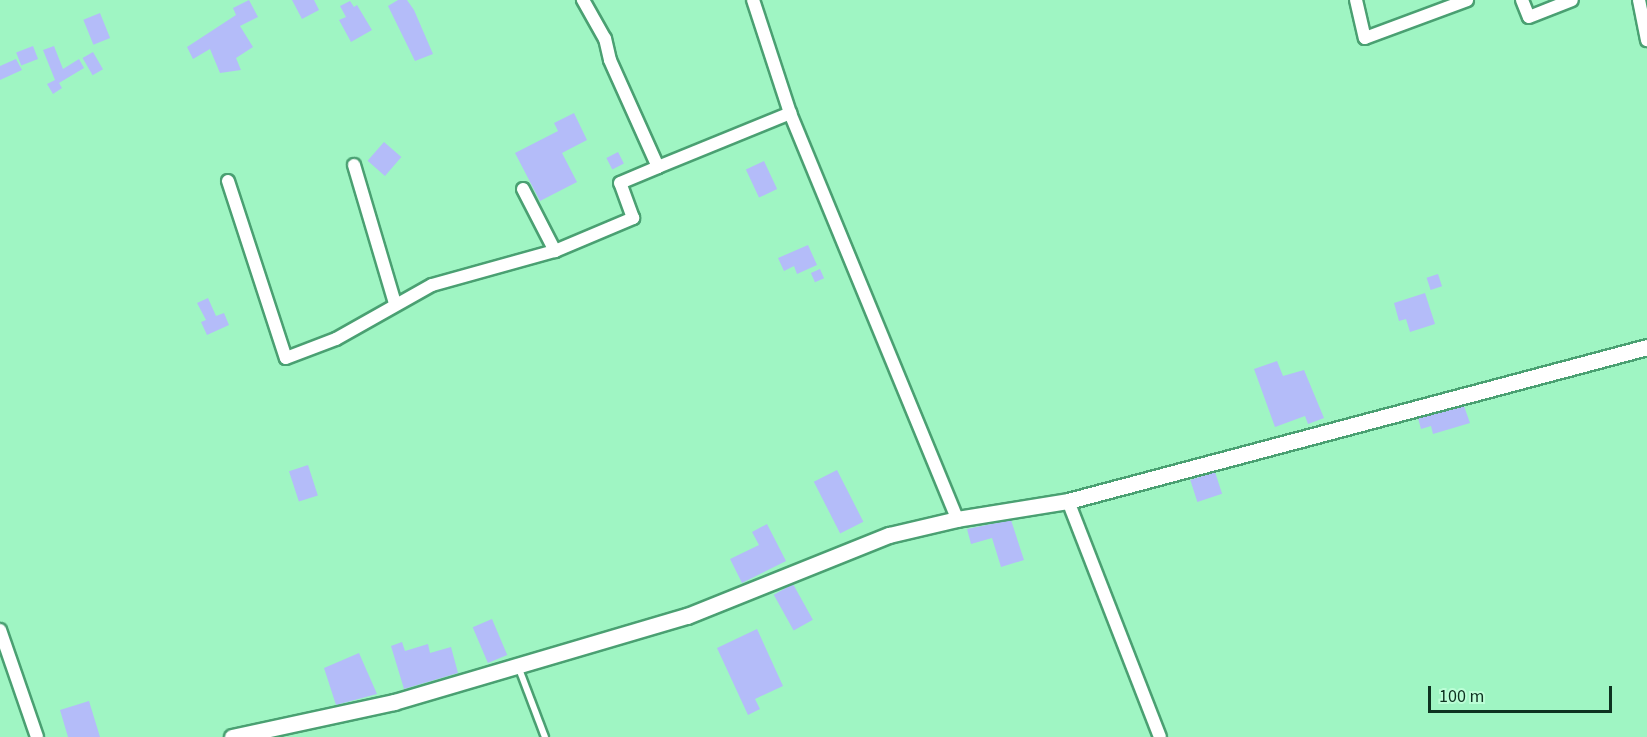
<!DOCTYPE html>
<html>
<head>
<meta charset="utf-8">
<style>
	body { margin:0 }
	#map { position:relative; width:1647px; height:737px; overflow:hidden; background:#9ff5c3; font-family:"Source Sans 3",sans-serif }
	div>[style] { position:absolute }
	.building>* { inset:0; background:#b4bcf9; transform-origin:0 0 }
	.roads { filter:drop-shadow(2px 0 #4aa072) drop-shadow(-2px 0 #4aa072) drop-shadow(0 2px #4aa072) drop-shadow(0 -2px #4aa072) }
	.service>* { height:6px; margin:-3px; padding:0 3px; transform-origin:3px; border-radius:3px; background:#fff }
	.minor>* { height:12px; margin:-6px; padding:0 6px; transform-origin:6px; border-radius:6px; background:#fff }
	.tertiary>* { height:15px; margin:-7.5px; padding:0 7.5px; transform-origin:7.5px; border-radius:7.5px; background:#fff }
	span { translate:-50% -50%; white-space:nowrap; text-align:center; line-height:1.15; -webkit-text-stroke:4.5px #bbfed6; paint-order:stroke }
	.scale { position:absolute; left:1428px; top:686px; width:184px; height:27px; box-sizing:border-box; border:3px solid #0d3220; border-top:0; padding-left:8px; font-size:18px; line-height:21px; white-space:nowrap; color:#0d3220; -webkit-text-stroke:4px #bbfed6; paint-order:stroke }
</style>
</head>
<body>
<div id="map">
	<div class="building">
		<i style="clip-path:polygon(249px 0,258px 17px,240px 26px,253px 47px,236px 58px,241px 70px,220px 73px,210px 49px,193px 59px,187px 47px,236px 15px,233px 8px)"></i>
		<i style="clip-path:polygon(292px 0,314px 0,319px 10px,302px 19px)"></i>
		<i style="clip-path:polygon(398px 0,407px 0,414px 10px,433px 54px,415px 61px,388px 6px)"></i>
		<i style="clip-path:polygon(350px 1px,354px 7px,357px 5px,372px 30px,351px 42px,339px 20px,346px 17px,340px 6px)"></i>
		<i style="left:100px;top:13px;width:27px;height:18px;rotate:68deg"></i>
		<i style="left:33px;top:46px;width:14px;height:18px;rotate:69deg"></i>
		<i style="clip-path:polygon(54px 46px,63px 69px,79px 59px,84px 68px,59px 83px,62px 88px,53px 94px,47px 84px,55px 80px,43px 50px)"></i>
		<i style="left:93px;top:52px;width:20px;height:12px;rotate:60deg"></i>
		<i style="clip-path:polygon(16px 59px,22px 70px,0 80px,0 66px)"></i>
		<i style="clip-path:polygon(574px 113px,587px 140px,562px 153px,577px 182px,540px 201px,515px 153px,558px 131px,554px 123px)"></i>
		<i style="left:384px;top:142px;width:23px;height:25px;rotate:41deg"></i>
		<i style="left:618px;top:152px;width:13px;height:13px;rotate:63deg"></i>
		<i style="left:764px;top:161px;width:31px;height:20px;rotate:65deg"></i>
		<i style="clip-path:polygon(808px 245px,817px 265px,797px 274px,794px 266px,784px 271px,778px 258px)"></i>
		<i style="left:820px;top:269px;width:10px;height:10px;rotate:66deg"></i>
		<i style="left:1438px;top:274px;width:13px;height:12px;rotate:72deg"></i>
		<i style="clip-path:polygon(1425px 293px,1435px 324px,1410px 332px,1406px 319px,1399px 321px,1394px 303px)"></i>
		<i style="clip-path:polygon(208px 298px,216px 316px,224px 313px,229px 325px,207px 335px,201px 322px,206px 320px,197px 303px)"></i>
		<i style="clip-path:polygon(1277px 361px,1283px 376px,1304px 370px,1324px 418px,1308px 424px,1305px 416px,1275px 427px,1254px 369px)"></i>
		<i style="clip-path:polygon(1464px 406px,1470px 423px,1433px 434px,1431px 426px,1421px 429px,1418px 418px)"></i>
		<i style="left:308px;top:465px;width:32px;height:20px;rotate:72deg"></i>
		<i style="left:837px;top:470px;width:58px;height:26px;rotate:63deg"></i>
		<i style="left:1215px;top:472px;width:23px;height:26px;rotate:72deg"></i>
		<i style="clip-path:polygon(1011px 520px,1024px 560px,1001px 567px,992px 538px,971px 544px,967px 529px)"></i>
		<i style="clip-path:polygon(767px 524px,786px 561px,742px 583px,730px 559px,759px 545px,752px 532px)"></i>
		<i style="left:793px;top:584px;width:41px;height:22px;rotate:61deg"></i>
		<i style="left:492px;top:619px;width:39px;height:21px;rotate:67deg"></i>
		<i style="clip-path:polygon(757px 629px,783px 686px,755px 699px,760px 709px,748px 715px,717px 648px)"></i>
		<i style="clip-path:polygon(402px 642px,405px 651px,428px 644px,430px 653px,451px 647px,458px 673px,404px 689px,391px 646px)"></i>
		<i style="clip-path:polygon(359px 653px,377px 694px,336px 705px,324px 668px)"></i>
		<i style="clip-path:polygon(89px 701px,100px 737px,68px 737px,60px 710px)"></i>
	</div>
	<div class="roads">
		<div class="service">
			<i style="left:518px;top:666px;width:76px;rotate:69.2deg"></i>
		</div>
		<div class="minor">
			<i style="left:1356px;top:0;width:39px;rotate:77deg"></i>
			<i style="left:1365px;top:38px;width:109px;rotate:-20.4deg"></i>
			<i style="left:1522px;top:0;width:18px;rotate:68deg"></i>
			<i style="left:1529px;top:17px;width:46px;rotate:-21.6deg"></i>
			<i style="left:1639px;top:0;width:41px;rotate:78.7deg"></i>
			<i style="left:790px;top:113px;width:439px;rotate:67.6deg"></i>
			<i style="left:354px;top:165px;width:144px;rotate:73.5deg"></i>
			<i style="left:658px;top:167px;width:143px;rotate:-22.2deg"></i>
			<i style="left:790px;top:113px;width:119px;rotate:-108.1deg"></i>
			<i style="left:228px;top:181px;width:186px;rotate:71.9deg"></i>
			<i style="left:286px;top:358px;width:53px;rotate:-20.8deg"></i>
			<i style="left:336px;top:339px;width:110px;rotate:-29.4deg"></i>
			<i style="left:432px;top:285px;width:128px;rotate:-15.5deg"></i>
			<i style="left:555px;top:251px;width:85px;rotate:-22.9deg"></i>
			<i style="left:633px;top:218px;width:37px;rotate:-110deg"></i>
			<i style="left:620px;top:183px;width:41px;rotate:-22.8deg"></i>
			<i style="left:658px;top:167px;width:117px;rotate:-114.2deg"></i>
			<i style="left:610px;top:60px;width:22px;rotate:-103deg"></i>
			<i style="left:605px;top:39px;width:45px;rotate:-119.4deg"></i>
			<i style="left:523px;top:189px;width:70px;rotate:62.7deg"></i>
			<i style="left:1068px;top:501px;width:253px;rotate:68.7deg"></i>
			<i style="left:0;top:630px;width:113px;rotate:70.9deg"></i>
		</div>
		<div class="tertiary">
			<i style="left:232px;top:737px;width:166px;rotate:-12.2deg"></i>
			<i style="left:394px;top:702px;width:305px;rotate:-16.4deg"></i>
			<i style="left:687px;top:616px;width:218px;rotate:-21.9deg"></i>
			<i style="left:889px;top:535px;width:70px;rotate:-13.2deg"></i>
			<i style="left:957px;top:519px;width:112px;rotate:-9.2deg"></i>
			<i style="left:1068px;top:501px;width:599px;rotate:-14.89deg"></i>
		</div>
	</div>
	<div class="scale">100 m</div>
</div>
</body>
</html>
